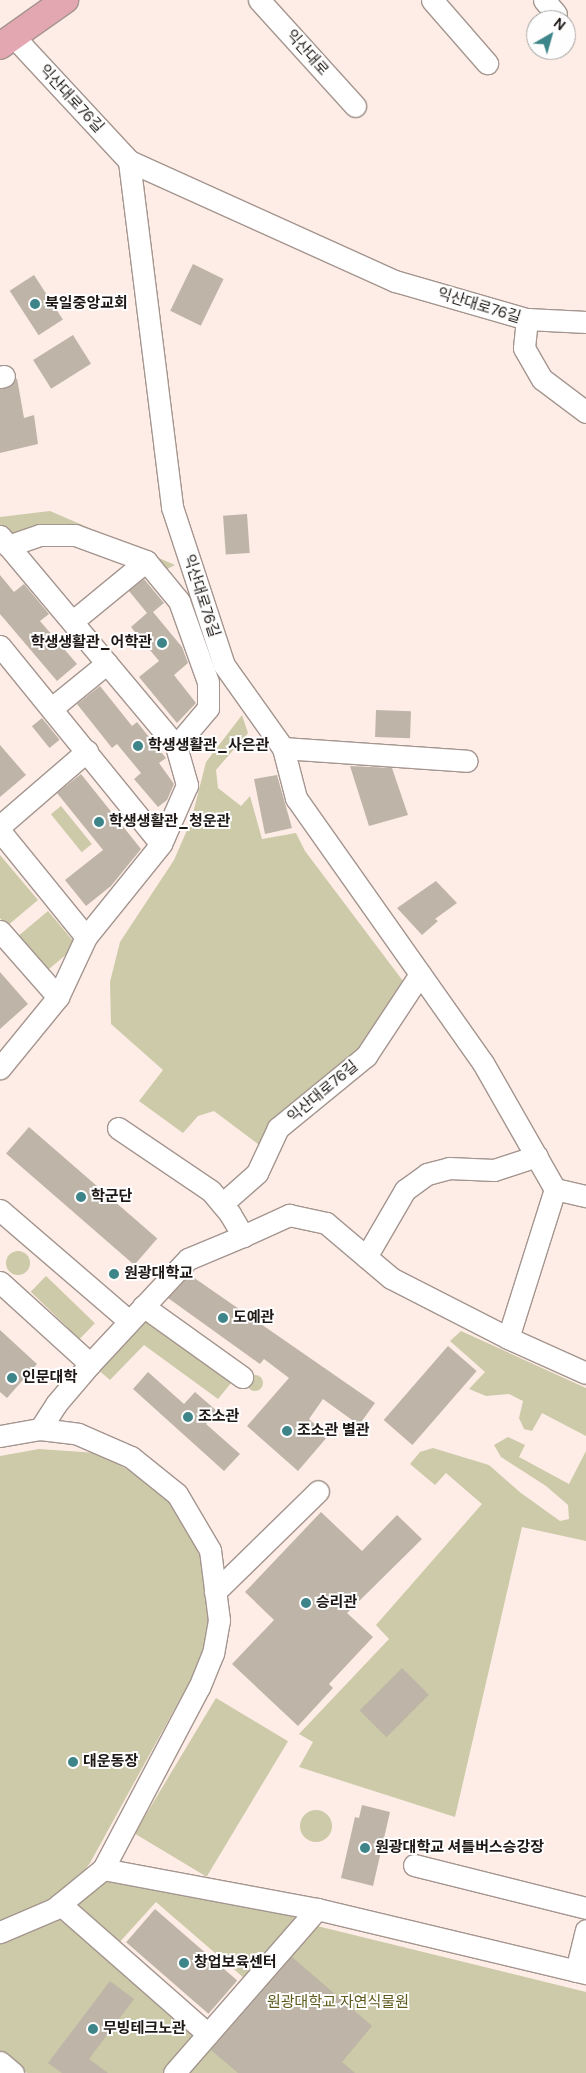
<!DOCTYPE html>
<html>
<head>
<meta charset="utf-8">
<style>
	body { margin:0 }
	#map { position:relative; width:586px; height:2073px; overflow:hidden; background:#feede6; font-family:"DM Sans","Noto Sans KR",sans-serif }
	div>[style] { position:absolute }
	.green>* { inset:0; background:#cccaa8; transform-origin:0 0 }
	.round { border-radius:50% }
	.building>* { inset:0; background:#beb4a7; transform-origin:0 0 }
	.roads { filter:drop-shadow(1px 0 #a4958f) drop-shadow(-1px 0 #a4958f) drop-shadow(0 1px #a4958f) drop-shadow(0 -1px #a4958f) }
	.minor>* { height:21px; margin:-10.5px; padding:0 10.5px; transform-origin:10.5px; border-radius:10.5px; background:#fff }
	.major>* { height:26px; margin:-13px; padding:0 13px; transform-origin:13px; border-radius:13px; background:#e3a7b1 }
	.dots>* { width:14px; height:14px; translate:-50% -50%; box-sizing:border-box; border:2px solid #fefefe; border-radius:50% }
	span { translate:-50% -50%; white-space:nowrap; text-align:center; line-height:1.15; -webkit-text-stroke:4px #fefefe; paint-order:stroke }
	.street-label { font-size:15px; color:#1d1815 }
	.poi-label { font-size:15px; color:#1d1815; font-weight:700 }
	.left { translate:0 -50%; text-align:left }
	.right { translate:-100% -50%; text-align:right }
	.park-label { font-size:15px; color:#5f5a1d }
	.north { position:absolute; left:526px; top:10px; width:50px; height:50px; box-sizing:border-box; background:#fefefe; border:1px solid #a4a2a1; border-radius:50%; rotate:38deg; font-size:14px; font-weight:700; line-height:20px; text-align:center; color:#1d1815 }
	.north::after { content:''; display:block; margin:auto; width:18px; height:22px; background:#3d8588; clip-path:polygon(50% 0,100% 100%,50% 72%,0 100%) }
</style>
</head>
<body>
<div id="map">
	<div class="green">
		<i style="clip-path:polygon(50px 511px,175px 565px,163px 571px,73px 529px,10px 538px,0 527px,0 517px)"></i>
		<i style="clip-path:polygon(242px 715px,248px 733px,216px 770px,218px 788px,241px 806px,250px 796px,262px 839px,296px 833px,305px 851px,403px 981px,362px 1049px,262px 1147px,214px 1111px,198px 1116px,183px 1133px,139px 1101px,163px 1070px,111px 1024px,110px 982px,120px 942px,174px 860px,191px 821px,206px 762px)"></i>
		<i style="left:61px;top:806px;width:49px;height:13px;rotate:51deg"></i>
		<i style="clip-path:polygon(0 855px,38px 900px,7px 926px,0 918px)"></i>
		<i style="left:48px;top:911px;width:45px;height:40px;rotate:50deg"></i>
		<i class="round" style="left:6px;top:1251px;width:24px;height:24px"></i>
		<i style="left:46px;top:1276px;width:68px;height:22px;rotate:44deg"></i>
		<i style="clip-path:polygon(142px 1318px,231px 1383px,218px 1399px,144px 1345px,110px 1380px,96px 1368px)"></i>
		<i style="clip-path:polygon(461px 1331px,586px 1388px,586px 1436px,542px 1413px,532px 1431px,524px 1429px,519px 1418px,523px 1401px,509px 1394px,486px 1396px,469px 1389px,485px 1372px,450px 1341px)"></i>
		<i class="round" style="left:247px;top:1375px;width:16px;height:16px"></i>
		<i style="clip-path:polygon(508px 1437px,525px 1445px,519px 1457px,569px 1484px,586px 1451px,586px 1541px,522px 1527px,455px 1817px,299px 1767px,313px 1742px,299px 1734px,389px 1639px,376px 1625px,482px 1504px,446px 1473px,435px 1485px,410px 1464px,420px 1452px,433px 1448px,489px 1465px,521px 1493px,560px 1521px,569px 1519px,568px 1505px,546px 1486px,501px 1457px,494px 1445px)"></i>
		<i style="clip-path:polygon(39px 1449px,97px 1453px,149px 1481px,169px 1501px,184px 1521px,205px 1568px,209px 1628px,201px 1661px,90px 1863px,74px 1884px,51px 1900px,0 1925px,0 1456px)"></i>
		<i style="left:216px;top:1698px;width:84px;height:158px;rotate:31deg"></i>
		<i class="round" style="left:300px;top:1810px;width:32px;height:32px"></i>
		<i style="clip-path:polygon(106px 1878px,299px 1916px,244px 1978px,156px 1902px,117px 1945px,73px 1905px)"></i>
		<i style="clip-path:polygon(61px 1914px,209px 2043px,313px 1925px,586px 1992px,586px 2073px,27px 2073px,0 2051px,0 1941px)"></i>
	</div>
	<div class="building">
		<i style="left:193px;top:264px;width:34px;height:52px;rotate:26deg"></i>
		<i style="left:34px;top:275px;width:53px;height:29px;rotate:57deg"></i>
		<i style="left:73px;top:335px;width:34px;height:47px;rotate:58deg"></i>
		<i style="clip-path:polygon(17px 378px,24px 418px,34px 415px,38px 444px,0 453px,0 389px,12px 385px)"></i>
		<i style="left:247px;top:514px;width:39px;height:24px;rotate:86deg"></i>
		<i style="clip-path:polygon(0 575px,14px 592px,24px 584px,49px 614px,40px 621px,77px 664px,57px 681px,0 614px)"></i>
		<i style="clip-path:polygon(144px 579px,164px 603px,153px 612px,182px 647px,188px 663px,174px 675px,196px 703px,177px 723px,139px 677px,159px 661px,131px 627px,147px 613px,129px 591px)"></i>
		<i style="clip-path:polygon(100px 686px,132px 726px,137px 722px,166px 758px,159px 763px,174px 784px,167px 800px,158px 807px,134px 779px,141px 773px,117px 744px,112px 748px,77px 704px)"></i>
		<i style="left:376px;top:710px;width:35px;height:27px;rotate:2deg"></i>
		<i style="left:42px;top:718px;width:28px;height:13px;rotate:51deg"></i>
		<i style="clip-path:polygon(0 745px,26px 775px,0 797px)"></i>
		<i style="clip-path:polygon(350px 766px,392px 768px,408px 815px,369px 826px)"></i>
		<i style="clip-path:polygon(81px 774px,141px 849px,111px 886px,86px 906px,65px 880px,103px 850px,57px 793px)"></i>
		<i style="clip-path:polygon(277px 775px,292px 828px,265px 834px,254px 779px)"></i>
		<i style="clip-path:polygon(436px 881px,457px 903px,435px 919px,438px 921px,422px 935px,397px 908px)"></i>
		<i style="clip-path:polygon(0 972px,28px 1004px,0 1029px)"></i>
		<i style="left:29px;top:1127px;width:170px;height:35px;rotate:41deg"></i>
		<i style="clip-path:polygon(190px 1275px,375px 1403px,359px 1425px,323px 1399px,309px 1419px,328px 1436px,298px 1471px,247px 1426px,289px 1378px,264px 1359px,260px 1364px,168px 1298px)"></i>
		<i style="clip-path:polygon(0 1330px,37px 1364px,7px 1398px,0 1392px)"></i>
		<i style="left:448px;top:1346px;width:38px;height:98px;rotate:41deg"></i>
		<i style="clip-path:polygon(148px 1372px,184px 1404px,195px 1392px,217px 1411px,206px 1424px,240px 1454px,224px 1471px,133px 1389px)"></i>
		<i style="clip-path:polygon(321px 1512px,362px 1551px,397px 1515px,422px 1539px,347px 1613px,373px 1637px,329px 1684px,333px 1688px,298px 1726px,232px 1664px,274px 1620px,245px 1592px)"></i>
		<i style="left:402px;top:1668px;width:38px;height:60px;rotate:45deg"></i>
		<i style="clip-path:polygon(362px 1805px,390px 1812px,373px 1886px,341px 1878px,355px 1817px,359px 1818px)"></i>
		<i style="left:155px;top:1909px;width:109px;height:44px;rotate:41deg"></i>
		<i style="clip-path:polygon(292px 1957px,372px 2026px,342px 2062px,355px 2073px,238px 2073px,211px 2050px)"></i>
		<i style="clip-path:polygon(110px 1981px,134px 1999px,89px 2059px,108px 2073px,62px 2073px,48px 2063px)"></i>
	</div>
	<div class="roads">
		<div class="minor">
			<i style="left:259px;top:0;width:143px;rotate:47.8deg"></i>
			<i style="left:432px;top:0;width:84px;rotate:48.9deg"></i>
			<i style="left:544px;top:0;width:18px;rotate:49deg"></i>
			<i style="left:13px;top:36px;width:171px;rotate:47.1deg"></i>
			<i style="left:129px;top:161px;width:349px;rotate:82.9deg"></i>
			<i style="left:172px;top:507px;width:166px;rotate:71.8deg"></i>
			<i style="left:224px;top:665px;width:102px;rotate:54.6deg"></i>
			<i style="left:283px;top:748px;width:52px;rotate:75.4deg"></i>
			<i style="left:296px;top:798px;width:324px;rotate:54.8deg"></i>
			<i style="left:483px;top:1063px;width:145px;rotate:60.3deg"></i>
			<i style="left:555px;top:1189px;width:156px;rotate:107.5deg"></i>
			<i style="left:129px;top:161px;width:292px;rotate:24.3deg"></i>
			<i style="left:395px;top:281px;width:137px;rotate:16.1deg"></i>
			<i style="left:527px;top:319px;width:29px;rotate:96deg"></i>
			<i style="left:524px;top:348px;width:36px;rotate:60deg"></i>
			<i style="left:542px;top:379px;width:55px;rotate:36.9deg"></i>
			<i style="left:527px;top:319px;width:59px;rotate:2.9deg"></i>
			<i style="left:0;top:377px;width:4px;rotate:-14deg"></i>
			<i style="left:0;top:536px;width:274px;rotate:50deg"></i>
			<i style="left:176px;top:746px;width:41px;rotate:74.2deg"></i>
			<i style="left:187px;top:785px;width:64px;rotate:113.8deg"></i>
			<i style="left:161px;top:844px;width:119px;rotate:128.9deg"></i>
			<i style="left:86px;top:937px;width:66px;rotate:115deg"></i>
			<i style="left:58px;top:997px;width:92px;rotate:129.2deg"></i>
			<i style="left:8px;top:546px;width:34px;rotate:-19deg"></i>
			<i style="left:40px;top:535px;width:35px"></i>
			<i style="left:75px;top:535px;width:76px;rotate:20.1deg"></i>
			<i style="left:146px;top:561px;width:52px;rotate:50.5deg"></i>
			<i style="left:179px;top:601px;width:86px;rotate:70.3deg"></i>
			<i style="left:208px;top:682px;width:26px;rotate:90deg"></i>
			<i style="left:208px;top:708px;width:50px;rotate:130.1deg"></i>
			<i style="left:73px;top:621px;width:94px;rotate:-39.4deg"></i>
			<i style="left:0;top:646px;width:255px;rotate:50.9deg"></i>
			<i style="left:52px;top:708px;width:71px;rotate:-39.3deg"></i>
			<i style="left:283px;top:748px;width:184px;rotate:4deg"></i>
			<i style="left:0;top:826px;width:115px;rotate:-40.8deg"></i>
			<i style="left:0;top:831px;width:136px;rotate:50.9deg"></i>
			<i style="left:0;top:931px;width:88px;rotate:48.7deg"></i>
			<i style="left:118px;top:1128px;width:112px;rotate:34.1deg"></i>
			<i style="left:211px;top:1191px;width:30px;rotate:50deg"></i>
			<i style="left:230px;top:1214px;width:26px;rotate:59deg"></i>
			<i style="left:243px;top:1236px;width:51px;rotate:-24.5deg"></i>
			<i style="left:289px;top:1215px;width:38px;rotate:12deg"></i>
			<i style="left:326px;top:1223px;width:85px;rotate:40.2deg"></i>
			<i style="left:391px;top:1278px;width:131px;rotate:27.1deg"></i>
			<i style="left:508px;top:1338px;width:85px;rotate:24.2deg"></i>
			<i style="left:555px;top:1189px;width:32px;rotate:13deg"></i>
			<i style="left:222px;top:1204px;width:47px;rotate:-41.5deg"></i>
			<i style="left:257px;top:1173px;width:50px;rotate:-65deg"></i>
			<i style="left:278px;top:1128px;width:114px;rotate:-39.3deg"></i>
			<i style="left:366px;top:1056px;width:98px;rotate:-56.6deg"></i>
			<i style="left:0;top:1210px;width:170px;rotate:40.7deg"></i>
			<i style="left:366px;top:1257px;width:78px;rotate:-59.8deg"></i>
			<i style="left:405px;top:1190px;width:27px;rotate:-36deg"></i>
			<i style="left:427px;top:1174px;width:23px;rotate:-15deg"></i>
			<i style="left:449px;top:1168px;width:45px;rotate:2.5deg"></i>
			<i style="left:494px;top:1170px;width:45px;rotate:-18deg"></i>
			<i style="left:0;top:1282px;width:122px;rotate:42.3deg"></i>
			<i style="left:143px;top:1306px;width:122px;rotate:35.6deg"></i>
			<i style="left:40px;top:1429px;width:30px;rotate:-57deg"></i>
			<i style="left:56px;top:1404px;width:52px;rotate:-49.6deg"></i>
			<i style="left:90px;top:1364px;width:144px;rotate:-47deg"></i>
			<i style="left:188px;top:1259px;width:60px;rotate:-22.7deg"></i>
			<i style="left:0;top:1436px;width:41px;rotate:-9.9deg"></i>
			<i style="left:40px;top:1429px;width:38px;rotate:7deg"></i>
			<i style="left:78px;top:1434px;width:58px;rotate:23.5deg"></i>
			<i style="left:131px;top:1457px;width:59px;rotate:38.8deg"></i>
			<i style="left:177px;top:1494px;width:65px;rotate:59.5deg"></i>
			<i style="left:210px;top:1550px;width:71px;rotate:82.7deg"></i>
			<i style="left:219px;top:1620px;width:34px;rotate:100deg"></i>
			<i style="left:213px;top:1653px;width:37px;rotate:112deg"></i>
			<i style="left:199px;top:1687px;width:206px;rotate:117.8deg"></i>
			<i style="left:103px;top:1869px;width:63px;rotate:140.8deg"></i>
			<i style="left:54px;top:1909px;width:59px;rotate:156.9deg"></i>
			<i style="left:215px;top:1592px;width:144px;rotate:-44.4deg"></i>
			<i style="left:414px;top:1865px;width:177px;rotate:14deg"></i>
			<i style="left:103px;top:1869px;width:218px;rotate:10.6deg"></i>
			<i style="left:317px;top:1909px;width:277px;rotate:13.4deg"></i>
			<i style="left:60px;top:1904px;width:197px;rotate:41.3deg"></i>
			<i style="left:576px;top:1971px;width:42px;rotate:-76.3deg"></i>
			<i style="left:0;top:2062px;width:17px;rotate:40deg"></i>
			<i style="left:174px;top:2073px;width:218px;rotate:-48.9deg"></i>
		</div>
		<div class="major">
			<i style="left:0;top:46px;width:80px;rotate:-35.3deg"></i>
		</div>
	</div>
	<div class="dots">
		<i style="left:35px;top:304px;background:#3d8588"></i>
		<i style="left:162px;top:643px;background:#3d8588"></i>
		<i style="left:138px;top:746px;background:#3d8588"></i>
		<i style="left:99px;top:822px;background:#3d8588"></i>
		<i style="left:81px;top:1197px;background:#3d8588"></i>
		<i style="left:114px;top:1274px;background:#3d8588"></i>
		<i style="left:223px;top:1318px;background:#3d8588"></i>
		<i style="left:12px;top:1378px;background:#3d8588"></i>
		<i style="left:188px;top:1417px;background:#3d8588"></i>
		<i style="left:287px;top:1431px;background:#3d8588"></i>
		<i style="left:306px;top:1603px;background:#3d8588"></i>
		<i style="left:73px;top:1762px;background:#3d8588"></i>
		<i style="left:365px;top:1848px;background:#3d8588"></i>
		<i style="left:184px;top:1963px;background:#3d8588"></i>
		<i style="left:93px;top:2029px;background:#3d8588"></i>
	</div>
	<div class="street-label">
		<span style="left:307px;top:53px;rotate:48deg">익산대로</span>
		<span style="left:71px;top:99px;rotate:47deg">익산대로76길</span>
		<span style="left:479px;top:306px;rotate:17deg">익산대로76길</span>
		<span style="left:201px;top:596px;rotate:72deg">익산대로76길</span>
		<span style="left:323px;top:1092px;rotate:-40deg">익산대로76길</span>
	</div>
	<div class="poi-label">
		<span class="left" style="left:45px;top:304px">북일중앙교회</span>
		<span class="right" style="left:152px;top:643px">학생생활관_어학관</span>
		<span class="left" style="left:148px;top:746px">학생생활관_사은관</span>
		<span class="left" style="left:109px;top:822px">학생생활관_청운관</span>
		<span class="left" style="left:91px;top:1197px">학군단</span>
		<span class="left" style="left:124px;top:1274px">원광대학교</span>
		<span class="left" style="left:233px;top:1318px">도예관</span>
		<span class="left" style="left:22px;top:1378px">인문대학</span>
		<span class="left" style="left:198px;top:1417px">조소관</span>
		<span class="left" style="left:297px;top:1431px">조소관 별관</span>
		<span class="left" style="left:316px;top:1603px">승리관</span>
		<span class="left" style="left:83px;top:1762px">대운동장</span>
		<span class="left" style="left:375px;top:1848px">원광대학교 셔틀버스승강장</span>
		<span class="left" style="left:194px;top:1963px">창업보육센터</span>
		<span class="left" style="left:103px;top:2029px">무빙테크노관</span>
	</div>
	<div class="park-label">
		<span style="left:338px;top:2003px">원광대학교 자연식물원</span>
	</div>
	<div class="north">N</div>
</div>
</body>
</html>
